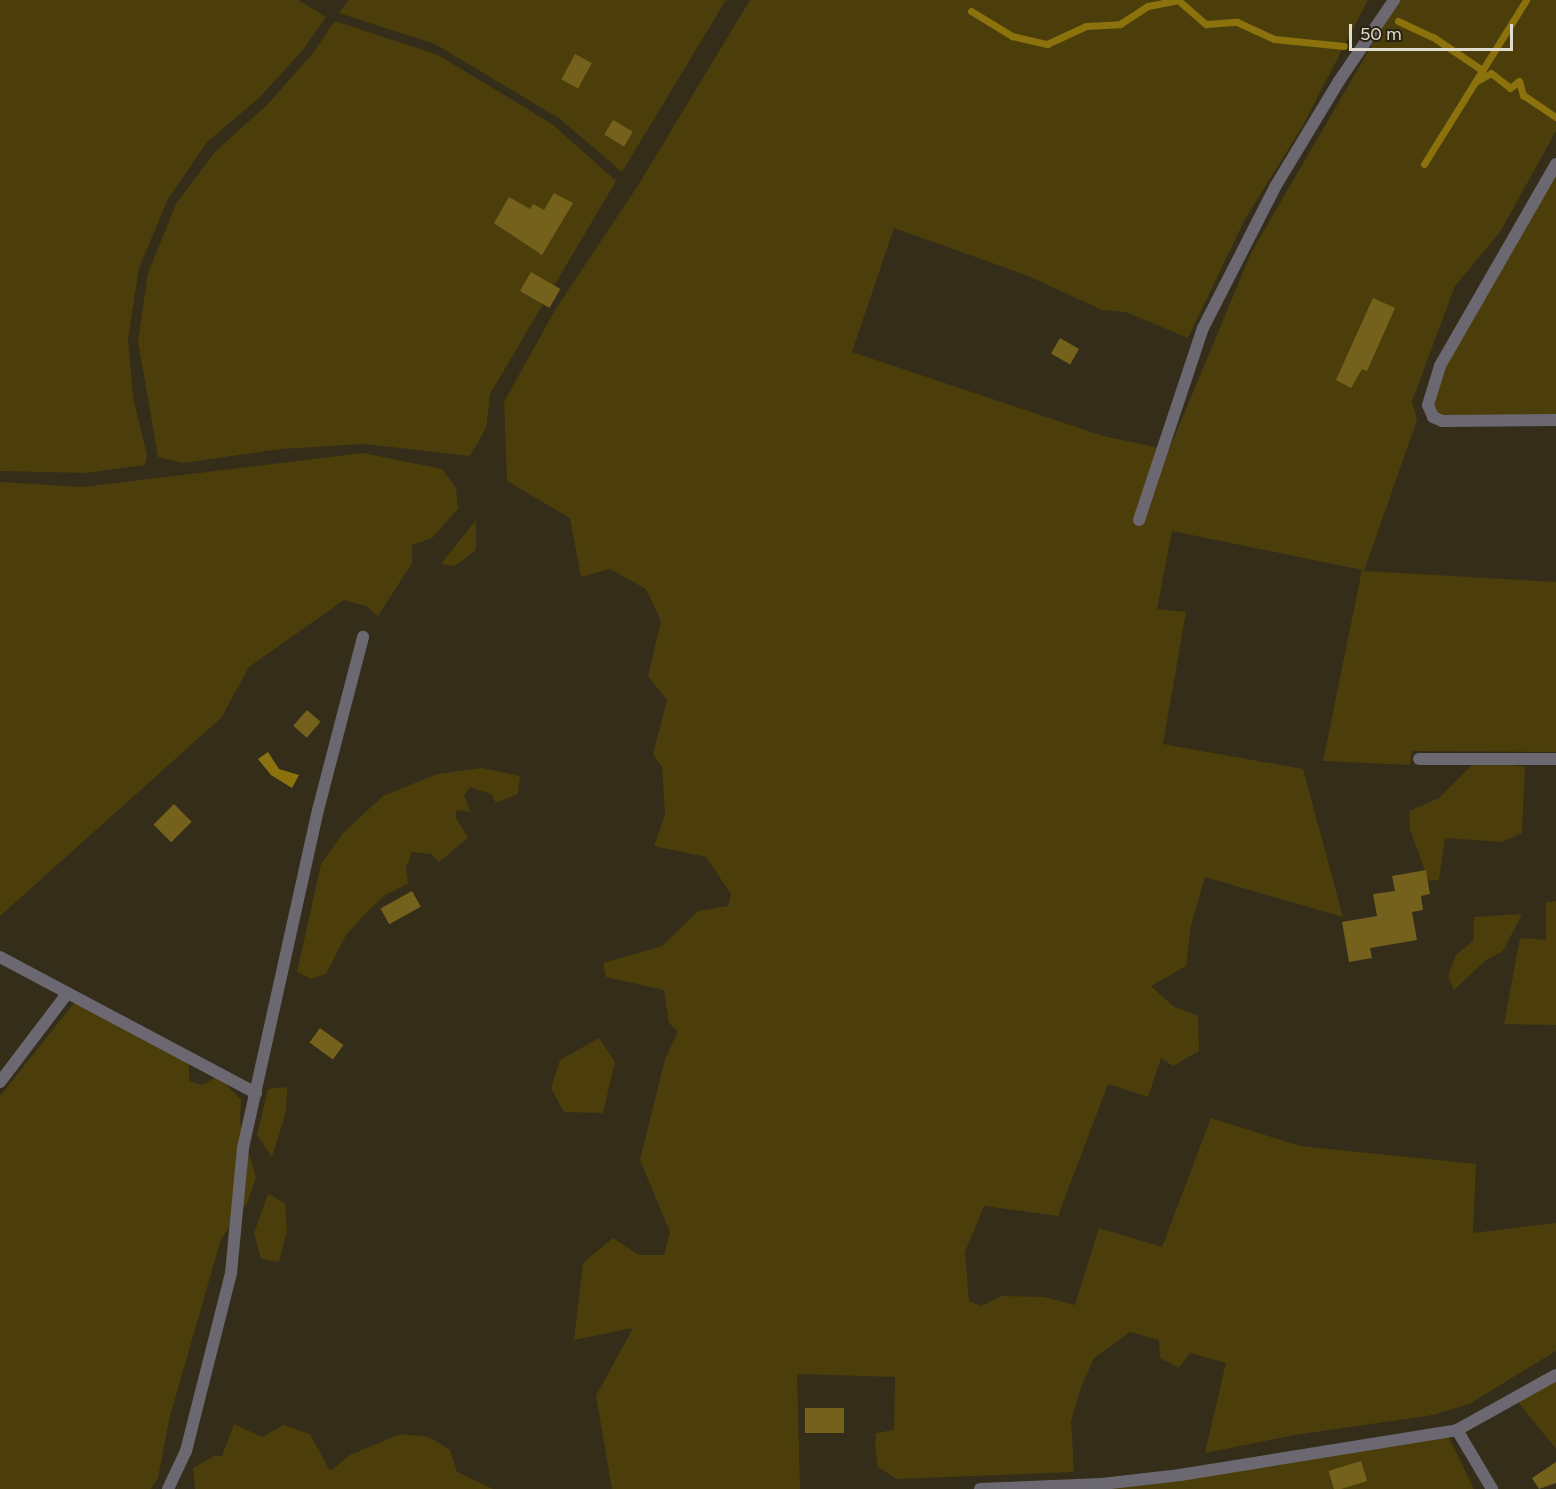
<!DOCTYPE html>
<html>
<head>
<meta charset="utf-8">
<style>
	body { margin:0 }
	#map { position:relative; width:1556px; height:1489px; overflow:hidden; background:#332d19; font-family:Figtree,sans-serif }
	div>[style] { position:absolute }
	.green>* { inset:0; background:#4c3e0b }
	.water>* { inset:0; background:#8b720d }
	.stream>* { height:7px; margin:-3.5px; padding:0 3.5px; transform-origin:3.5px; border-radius:3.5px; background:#8b720d }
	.building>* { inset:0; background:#74611c; transform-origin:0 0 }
	.street>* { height:12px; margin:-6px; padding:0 6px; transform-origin:6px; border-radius:6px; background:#6b6872 }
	span { translate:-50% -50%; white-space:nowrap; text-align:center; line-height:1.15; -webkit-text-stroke:6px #29230f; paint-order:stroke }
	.scale { position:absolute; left:1349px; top:24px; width:164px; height:27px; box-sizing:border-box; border:3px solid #e0dcd0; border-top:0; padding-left:8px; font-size:18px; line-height:21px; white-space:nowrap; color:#e0dcd0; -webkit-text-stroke:4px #29230f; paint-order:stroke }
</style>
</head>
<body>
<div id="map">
	<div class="green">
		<i style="clip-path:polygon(0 0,298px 0,326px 17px,302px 51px,259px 98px,207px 142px,168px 199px,139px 268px,128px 339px,133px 397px,147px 455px,145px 465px,85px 473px,0 471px)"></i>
		<i style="clip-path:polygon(349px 0,726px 0,622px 172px,560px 119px,435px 44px,339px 13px)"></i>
		<i style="clip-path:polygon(750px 0,1368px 0,1302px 127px,1245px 219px,1188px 338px,1126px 312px,1102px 310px,1026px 275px,894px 228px,852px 352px,1103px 436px,1169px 450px,1251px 253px,1398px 0,1556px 0,1556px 131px,1500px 232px,1455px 286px,1412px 401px,1417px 420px,1364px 571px,1556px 582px,1556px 752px,1412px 751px,1410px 765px,1323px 761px,1362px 570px,1172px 531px,1157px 609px,1186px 612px,1163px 744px,1303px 769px,1343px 917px,1205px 877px,1191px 925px,1186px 966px,1151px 986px,1173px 1006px,1198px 1016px,1199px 1051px,1173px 1066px,1161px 1058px,1148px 1097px,1108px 1084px,1058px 1216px,984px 1206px,965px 1252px,969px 1301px,981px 1306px,1001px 1296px,1044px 1297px,1075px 1305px,1099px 1228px,1162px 1247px,1211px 1118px,1300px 1146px,1476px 1164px,1473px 1233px,1556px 1223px,1556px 1351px,1469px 1404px,1433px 1415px,1295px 1435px,1205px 1453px,1226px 1363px,1190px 1353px,1179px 1368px,1160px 1358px,1159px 1340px,1130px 1332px,1094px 1358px,1081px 1387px,1071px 1421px,1074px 1472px,897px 1479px,878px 1467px,875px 1445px,876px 1433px,894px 1430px,895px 1377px,797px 1374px,800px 1489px,612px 1489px,596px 1396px,633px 1328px,574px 1340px,583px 1263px,613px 1238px,639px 1255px,664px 1255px,670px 1232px,640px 1160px,665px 1059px,678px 1032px,669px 1023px,664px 990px,606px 977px,603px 963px,662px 946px,698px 911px,728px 906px,731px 894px,706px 857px,654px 846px,665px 815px,662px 767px,653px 754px,667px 700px,648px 676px,661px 621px,646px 589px,610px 569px,581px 577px,570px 518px,507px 481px,504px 402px,555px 310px,637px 187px)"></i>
		<i style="clip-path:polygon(335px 21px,438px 55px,552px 124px,616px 181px,490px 394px,486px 428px,470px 456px,364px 444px,281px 449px,183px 463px,158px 457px,138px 341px,148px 273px,176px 204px,215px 152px,268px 104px,312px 54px)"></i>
		<i style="clip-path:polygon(1556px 167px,1556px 418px,1438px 416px,1430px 398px,1458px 330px)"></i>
		<i style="clip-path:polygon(363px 453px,442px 469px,456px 488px,458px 509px,432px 538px,412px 545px,412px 563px,378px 616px,366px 606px,344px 600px,249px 667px,221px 718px,0 916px,0 482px,83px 487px)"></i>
		<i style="clip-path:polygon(476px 520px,476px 550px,455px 566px,441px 564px)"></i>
		<i style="clip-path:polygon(1477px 760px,1525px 767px,1522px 833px,1502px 842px,1445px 838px,1439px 880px,1429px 881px,1410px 830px,1409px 811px,1439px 798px)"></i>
		<i style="clip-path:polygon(482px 768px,520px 776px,518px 794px,496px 803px,491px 794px,470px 787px,464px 796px,471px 812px,457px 810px,455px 816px,468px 838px,439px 862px,431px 854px,412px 852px,406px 868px,408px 884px,385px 895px,365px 914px,346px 935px,326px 974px,311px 979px,297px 972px,321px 864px,344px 832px,383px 796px,437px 774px)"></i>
		<i style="clip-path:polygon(1556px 901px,1556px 1025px,1504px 1024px,1520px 938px,1546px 940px,1546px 902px)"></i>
		<i style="clip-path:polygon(1522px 914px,1503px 951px,1486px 960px,1454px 990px,1448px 976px,1456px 955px,1473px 941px,1474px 917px)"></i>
		<i style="clip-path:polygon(75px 1002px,189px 1063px,189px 1081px,202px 1085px,218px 1076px,241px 1100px,240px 1123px,256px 1178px,247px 1203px,221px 1239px,170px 1416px,158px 1478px,151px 1489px,0 1489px,0 1096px)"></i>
		<i style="clip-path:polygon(599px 1038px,615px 1062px,603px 1113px,564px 1112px,551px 1088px,560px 1060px)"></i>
		<i style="clip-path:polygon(287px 1087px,286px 1112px,272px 1157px,257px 1135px,268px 1089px)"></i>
		<i style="clip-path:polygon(268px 1194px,285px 1203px,287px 1230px,279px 1262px,261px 1259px,254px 1233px)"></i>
		<i style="clip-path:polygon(1556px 1371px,1556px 1449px,1513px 1396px)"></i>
		<i style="clip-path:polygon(234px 1424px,262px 1437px,284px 1425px,310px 1434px,330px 1471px,350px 1455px,400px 1434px,429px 1437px,450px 1450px,457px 1472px,493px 1489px,195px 1489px,193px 1468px,214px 1456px,222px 1456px)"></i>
		<i style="clip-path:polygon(1445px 1430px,1474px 1489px,1101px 1489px)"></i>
	</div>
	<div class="water">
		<i style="clip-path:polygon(268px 752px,279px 769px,299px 775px,292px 788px,271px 775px,258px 759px)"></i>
	</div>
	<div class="stream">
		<i style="left:971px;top:11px;width:48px;rotate:31.4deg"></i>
		<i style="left:1012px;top:36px;width:36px;rotate:13deg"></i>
		<i style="left:1047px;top:44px;width:43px;rotate:-24.8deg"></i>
		<i style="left:1086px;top:26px;width:34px;rotate:-3deg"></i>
		<i style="left:1120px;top:24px;width:33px;rotate:-33deg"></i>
		<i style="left:1148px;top:6px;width:31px;rotate:-11deg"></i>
		<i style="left:1178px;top:0;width:37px;rotate:41deg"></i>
		<i style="left:1206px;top:24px;width:31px;rotate:-4deg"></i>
		<i style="left:1237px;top:22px;width:41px;rotate:24.7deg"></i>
		<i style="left:1274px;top:39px;width:70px;rotate:5.7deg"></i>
		<i style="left:1398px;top:21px;width:38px;rotate:25deg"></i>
		<i style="left:1433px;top:37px;width:59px;rotate:34deg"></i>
		<i style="left:1475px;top:82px;width:18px;rotate:-29deg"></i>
		<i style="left:1491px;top:73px;width:24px;rotate:38deg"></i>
		<i style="left:1510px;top:88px;width:11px;rotate:-38deg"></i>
		<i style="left:1519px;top:81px;width:15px;rotate:74deg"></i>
		<i style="left:1523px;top:95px;width:40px;rotate:34deg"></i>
		<i style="left:1424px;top:164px;width:193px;rotate:-58.1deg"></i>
	</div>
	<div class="building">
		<i style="left:575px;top:54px;width:19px;height:29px;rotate:28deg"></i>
		<i style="left:613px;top:120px;width:23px;height:17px;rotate:31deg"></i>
		<i style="clip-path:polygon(554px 193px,573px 203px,542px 255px,494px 223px,509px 197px,530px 209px,533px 204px,544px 210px)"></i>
		<i style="left:531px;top:272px;width:34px;height:22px;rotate:30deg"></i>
		<i style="clip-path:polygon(1373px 298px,1395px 308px,1367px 371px,1362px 369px,1351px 388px,1336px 380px)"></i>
		<i style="left:1060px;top:338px;width:22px;height:18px;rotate:30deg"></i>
		<i style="left:307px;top:710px;width:18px;height:21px;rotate:41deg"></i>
		<i style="left:174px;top:804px;width:25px;height:29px;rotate:45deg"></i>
		<i style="clip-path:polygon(1426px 870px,1430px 894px,1421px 896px,1423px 910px,1412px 912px,1417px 940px,1370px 948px,1372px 958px,1349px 962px,1342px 922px,1377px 916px,1373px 894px,1395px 891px,1392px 876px)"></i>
		<i style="left:412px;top:891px;width:18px;height:36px;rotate:61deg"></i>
		<i style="left:320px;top:1028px;width:29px;height:18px;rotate:36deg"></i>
		<i style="left:805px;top:1408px;width:39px;height:25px"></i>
		<i style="left:1361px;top:1461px;width:21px;height:34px;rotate:73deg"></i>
		<i style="clip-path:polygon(1556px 1462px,1556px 1483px,1539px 1489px,1532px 1478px)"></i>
	</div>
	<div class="street">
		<i style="left:1556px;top:164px;width:233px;rotate:119.9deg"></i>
		<i style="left:1440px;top:366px;width:41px;rotate:107.1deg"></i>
		<i style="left:1428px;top:405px;width:13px;rotate:67deg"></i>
		<i style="left:1433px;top:417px;width:10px;rotate:24deg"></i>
		<i style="left:1442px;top:421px;width:114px;rotate:-0.5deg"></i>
		<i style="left:1139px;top:520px;width:202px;rotate:-71.6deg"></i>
		<i style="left:1203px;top:328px;width:158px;rotate:-62.9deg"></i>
		<i style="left:1275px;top:187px;width:124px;rotate:-58.9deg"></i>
		<i style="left:1339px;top:81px;width:98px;rotate:-55.8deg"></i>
		<i style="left:1419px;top:759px;width:137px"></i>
		<i style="left:0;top:957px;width:290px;rotate:28deg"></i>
		<i style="left:0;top:1082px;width:109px;rotate:-52.8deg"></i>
		<i style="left:1457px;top:1430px;width:69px;rotate:59.3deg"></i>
		<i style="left:168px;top:1489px;width:42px;rotate:-64.7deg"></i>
		<i style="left:186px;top:1451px;width:184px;rotate:-75.8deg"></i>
		<i style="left:231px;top:1273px;width:126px;rotate:-84.5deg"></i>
		<i style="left:243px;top:1148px;width:346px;rotate:-77.5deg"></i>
		<i style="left:318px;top:810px;width:179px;rotate:-75.4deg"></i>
		<i style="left:980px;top:1489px;width:122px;rotate:-2.3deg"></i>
		<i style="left:1102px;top:1484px;width:79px;rotate:-6.6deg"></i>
		<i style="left:1180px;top:1475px;width:281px;rotate:-9.2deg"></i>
		<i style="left:1457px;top:1430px;width:113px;rotate:-29.1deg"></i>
	</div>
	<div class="scale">50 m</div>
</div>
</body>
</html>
